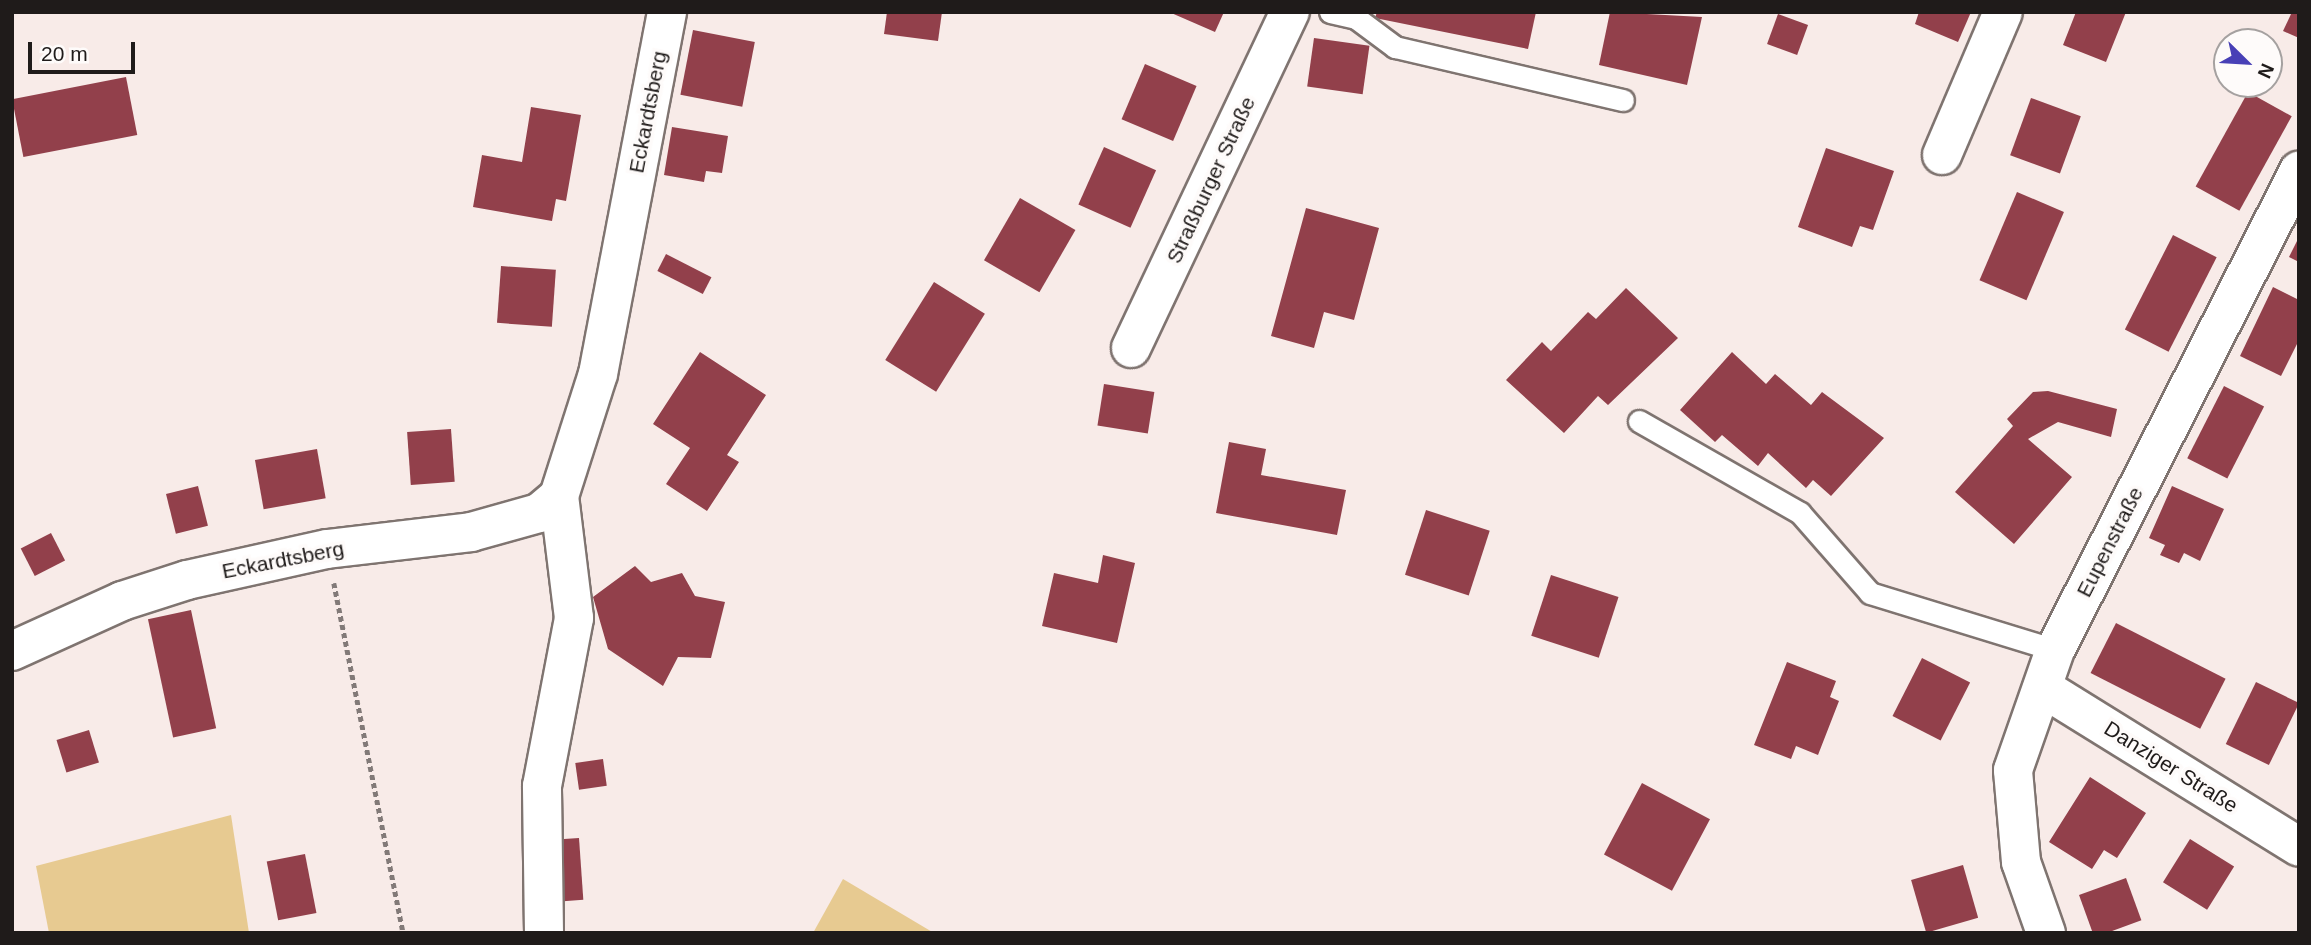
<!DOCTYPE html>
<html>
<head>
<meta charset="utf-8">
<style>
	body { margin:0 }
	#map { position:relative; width:2311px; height:945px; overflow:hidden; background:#f8ebe8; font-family:Arial,sans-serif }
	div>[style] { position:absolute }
	.green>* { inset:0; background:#e7ca91 }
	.building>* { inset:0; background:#92404b; transform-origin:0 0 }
	.path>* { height:4.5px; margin-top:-2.25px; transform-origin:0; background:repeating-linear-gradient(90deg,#827a78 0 5px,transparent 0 8.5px) }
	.roads { filter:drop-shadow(2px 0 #7f7470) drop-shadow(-2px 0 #7f7470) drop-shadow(0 2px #7f7470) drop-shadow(0 -2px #7f7470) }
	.service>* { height:21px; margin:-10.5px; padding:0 10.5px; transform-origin:10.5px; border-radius:10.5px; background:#fff }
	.minor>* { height:38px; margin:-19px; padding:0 19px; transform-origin:19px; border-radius:19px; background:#fff }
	span { translate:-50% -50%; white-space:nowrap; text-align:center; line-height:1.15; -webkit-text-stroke:7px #fefbfa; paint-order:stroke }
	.street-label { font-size:21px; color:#1f1b1a }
	.frame { position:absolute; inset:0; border:14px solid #1f1b1a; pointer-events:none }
	.north { position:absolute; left:2213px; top:28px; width:70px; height:70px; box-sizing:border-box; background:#fefbfa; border:2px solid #a5a1a0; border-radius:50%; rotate:114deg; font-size:19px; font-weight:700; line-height:28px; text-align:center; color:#1f1b1a }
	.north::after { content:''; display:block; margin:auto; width:24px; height:32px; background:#4840b6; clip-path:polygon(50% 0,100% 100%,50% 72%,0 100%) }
	.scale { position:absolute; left:28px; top:42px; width:107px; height:32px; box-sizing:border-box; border:4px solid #1f1b1a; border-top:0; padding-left:9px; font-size:21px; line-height:24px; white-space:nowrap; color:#1f1b1a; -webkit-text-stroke:5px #fefbfa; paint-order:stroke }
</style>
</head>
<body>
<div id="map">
	<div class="green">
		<i style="clip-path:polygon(231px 815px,249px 933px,49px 933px,36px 866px)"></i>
		<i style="clip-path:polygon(843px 879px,934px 933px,813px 933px)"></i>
	</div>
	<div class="building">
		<i style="clip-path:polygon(887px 12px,942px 12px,938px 41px,884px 34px)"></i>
		<i style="clip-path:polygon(1169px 12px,1224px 12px,1215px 32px)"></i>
		<i style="clip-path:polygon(1377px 12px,1536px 12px,1528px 49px,1375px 18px)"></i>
		<i style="clip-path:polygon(1610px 12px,1702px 17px,1687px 85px,1599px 65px)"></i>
		<i style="clip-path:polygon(1919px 12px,1971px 12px,1958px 42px,1915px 24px)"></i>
		<i style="clip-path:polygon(2076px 12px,2126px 12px,2106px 62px,2063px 45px)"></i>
		<i style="clip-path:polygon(2292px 12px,2299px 12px,2299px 38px,2283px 31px)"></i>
		<i style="left:1778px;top:14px;width:32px;height:32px;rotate:20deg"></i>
		<i style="left:693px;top:30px;width:63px;height:66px;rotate:11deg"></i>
		<i style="left:1314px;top:38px;width:56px;height:49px;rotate:8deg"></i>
		<i style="left:1145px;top:64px;width:56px;height:60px;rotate:23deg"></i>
		<i style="left:126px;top:77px;width:59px;height:116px;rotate:79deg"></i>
		<i style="left:2248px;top:92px;width:50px;height:108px;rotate:29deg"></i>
		<i style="left:2031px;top:98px;width:53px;height:61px;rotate:20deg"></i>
		<i style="clip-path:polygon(531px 107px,581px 115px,566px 201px,556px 199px,552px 221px,473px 207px,482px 155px,522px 162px)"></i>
		<i style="clip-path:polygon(672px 127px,728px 136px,722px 173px,706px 171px,704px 182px,664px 175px)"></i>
		<i style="left:1104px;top:147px;width:57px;height:63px;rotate:24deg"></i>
		<i style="clip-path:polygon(1826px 148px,1894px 171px,1873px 230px,1860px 226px,1852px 247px,1798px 227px)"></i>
		<i style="left:2017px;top:192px;width:51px;height:96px;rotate:23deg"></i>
		<i style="left:1020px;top:198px;width:64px;height:72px;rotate:30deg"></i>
		<i style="clip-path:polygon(1306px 208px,1379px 228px,1354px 320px,1324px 312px,1314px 348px,1271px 336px)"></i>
		<i style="left:2173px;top:235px;width:49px;height:106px;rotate:27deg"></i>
		<i style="clip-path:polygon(2299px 237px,2299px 262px,2289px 257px)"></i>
		<i style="left:666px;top:254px;width:51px;height:19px;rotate:27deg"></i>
		<i style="left:501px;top:266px;width:55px;height:57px;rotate:4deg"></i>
		<i style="left:934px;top:282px;width:60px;height:92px;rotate:32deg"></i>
		<i style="clip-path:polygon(2273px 287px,2299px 300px,2299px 340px,2281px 376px,2240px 356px)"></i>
		<i style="clip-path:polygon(1626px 288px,1678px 338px,1608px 405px,1598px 396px,1564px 433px,1506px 380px,1542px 342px,1551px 351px,1588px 312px,1596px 319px)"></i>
		<i style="clip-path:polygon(700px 352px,766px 395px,727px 455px,739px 462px,707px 511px,666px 484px,690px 448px,653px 424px)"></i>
		<i style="clip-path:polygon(1732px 352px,1766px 384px,1775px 374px,1811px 405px,1822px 392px,1884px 438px,1831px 496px,1813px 480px,1806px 488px,1768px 453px,1758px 466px,1722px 435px,1715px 442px,1680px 410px)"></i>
		<i style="left:1104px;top:384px;width:51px;height:42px;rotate:9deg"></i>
		<i style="left:2224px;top:386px;width:45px;height:81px;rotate:27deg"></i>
		<i style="clip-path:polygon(2048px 391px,2117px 409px,2111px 437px,2058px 422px,2028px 439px,2072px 477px,2014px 544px,1955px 492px,2013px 426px,2007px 419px,2033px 392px)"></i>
		<i style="left:451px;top:429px;width:53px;height:44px;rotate:86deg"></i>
		<i style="clip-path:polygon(1229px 442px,1266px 449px,1261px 475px,1346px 490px,1337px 535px,1216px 513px)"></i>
		<i style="left:317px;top:449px;width:50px;height:63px;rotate:80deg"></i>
		<i style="left:198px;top:486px;width:41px;height:33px;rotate:76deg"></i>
		<i style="clip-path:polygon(2172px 486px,2224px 509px,2200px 561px,2184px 553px,2179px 563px,2160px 555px,2165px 545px,2149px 538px)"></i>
		<i style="left:1426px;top:510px;width:67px;height:68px;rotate:18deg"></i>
		<i style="left:51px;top:533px;width:31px;height:34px;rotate:63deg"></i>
		<i style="clip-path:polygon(1103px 555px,1135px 563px,1117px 643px,1042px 626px,1054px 573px,1098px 583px)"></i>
		<i style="clip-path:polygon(635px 566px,651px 582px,682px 573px,695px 596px,725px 602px,711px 658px,678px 657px,663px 686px,608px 649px,593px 597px)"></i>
		<i style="left:1551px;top:575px;width:71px;height:64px;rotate:18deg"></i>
		<i style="left:191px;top:610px;width:121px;height:44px;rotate:78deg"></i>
		<i style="left:2116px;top:623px;width:123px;height:56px;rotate:27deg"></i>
		<i style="left:1922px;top:658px;width:54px;height:65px;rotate:27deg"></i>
		<i style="clip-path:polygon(1787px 662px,1836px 681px,1830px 697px,1839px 701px,1818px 755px,1796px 746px,1791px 759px,1754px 745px)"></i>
		<i style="left:2256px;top:682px;width:48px;height:69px;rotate:26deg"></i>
		<i style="left:89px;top:730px;width:34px;height:34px;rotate:73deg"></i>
		<i style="left:603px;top:759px;width:27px;height:28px;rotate:82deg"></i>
		<i style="clip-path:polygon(2090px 777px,2146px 813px,2117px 858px,2104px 850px,2092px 869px,2049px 842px)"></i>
		<i style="left:1642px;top:783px;width:77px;height:81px;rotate:28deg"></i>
		<i style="left:579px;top:838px;width:62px;height:30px;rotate:86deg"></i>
		<i style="left:2190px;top:839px;width:52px;height:51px;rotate:32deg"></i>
		<i style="left:305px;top:854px;width:60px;height:39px;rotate:79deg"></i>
		<i style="left:1963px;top:865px;width:55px;height:54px;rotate:74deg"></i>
		<i style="left:2126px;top:878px;width:45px;height:50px;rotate:70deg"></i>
	</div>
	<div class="path">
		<i style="left:334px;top:583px;width:357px;rotate:78.8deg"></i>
	</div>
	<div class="roads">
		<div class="service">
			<i style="left:1330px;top:12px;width:27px;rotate:13deg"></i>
			<i style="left:1356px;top:18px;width:49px;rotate:36.6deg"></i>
			<i style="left:1395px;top:47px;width:234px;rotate:13.1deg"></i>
			<i style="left:1639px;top:421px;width:185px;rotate:29.7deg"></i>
			<i style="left:1800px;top:513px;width:106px;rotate:48.8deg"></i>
			<i style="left:1870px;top:593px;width:194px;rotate:17.1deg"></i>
		</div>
		<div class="minor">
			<i style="left:1942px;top:155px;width:155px;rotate:-66.9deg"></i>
			<i style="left:1131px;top:348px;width:372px;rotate:-64.7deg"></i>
			<i style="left:12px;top:651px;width:121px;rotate:-24.4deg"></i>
			<i style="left:122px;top:601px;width:68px;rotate:-17.9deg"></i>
			<i style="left:187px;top:580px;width:143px;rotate:-12.5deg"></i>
			<i style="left:327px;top:549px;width:145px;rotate:-6.7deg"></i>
			<i style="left:471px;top:532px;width:71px;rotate:-15.6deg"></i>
			<i style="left:539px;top:513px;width:26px;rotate:-40deg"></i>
			<i style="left:2043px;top:688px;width:301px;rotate:31.8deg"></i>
			<i style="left:544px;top:933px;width:147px;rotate:-90.8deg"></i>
			<i style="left:542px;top:786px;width:171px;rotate:-79.2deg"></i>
			<i style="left:574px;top:618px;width:123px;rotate:-97deg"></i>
			<i style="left:559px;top:496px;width:128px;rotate:-72.3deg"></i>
			<i style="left:598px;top:374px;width:369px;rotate:-79.2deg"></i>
			<i style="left:2046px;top:933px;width:75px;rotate:-109.4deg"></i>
			<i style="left:2021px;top:862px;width:92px;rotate:-95deg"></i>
			<i style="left:2013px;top:770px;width:127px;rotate:-70.7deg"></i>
			<i style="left:2055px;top:650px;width:538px;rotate:-63.01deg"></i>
		</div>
	</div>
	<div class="street-label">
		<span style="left:648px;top:112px;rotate:-79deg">Eckardtsberg</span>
		<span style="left:1211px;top:180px;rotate:-65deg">Straßburger Straße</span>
		<span style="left:2110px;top:542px;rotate:-63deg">Eupenstraße</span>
		<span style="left:283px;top:560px;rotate:-11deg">Eckardtsberg</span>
		<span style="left:2171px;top:767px;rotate:32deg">Danziger Straße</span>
	</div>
	<div class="frame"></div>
	<div class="north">N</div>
	<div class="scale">20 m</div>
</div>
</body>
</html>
